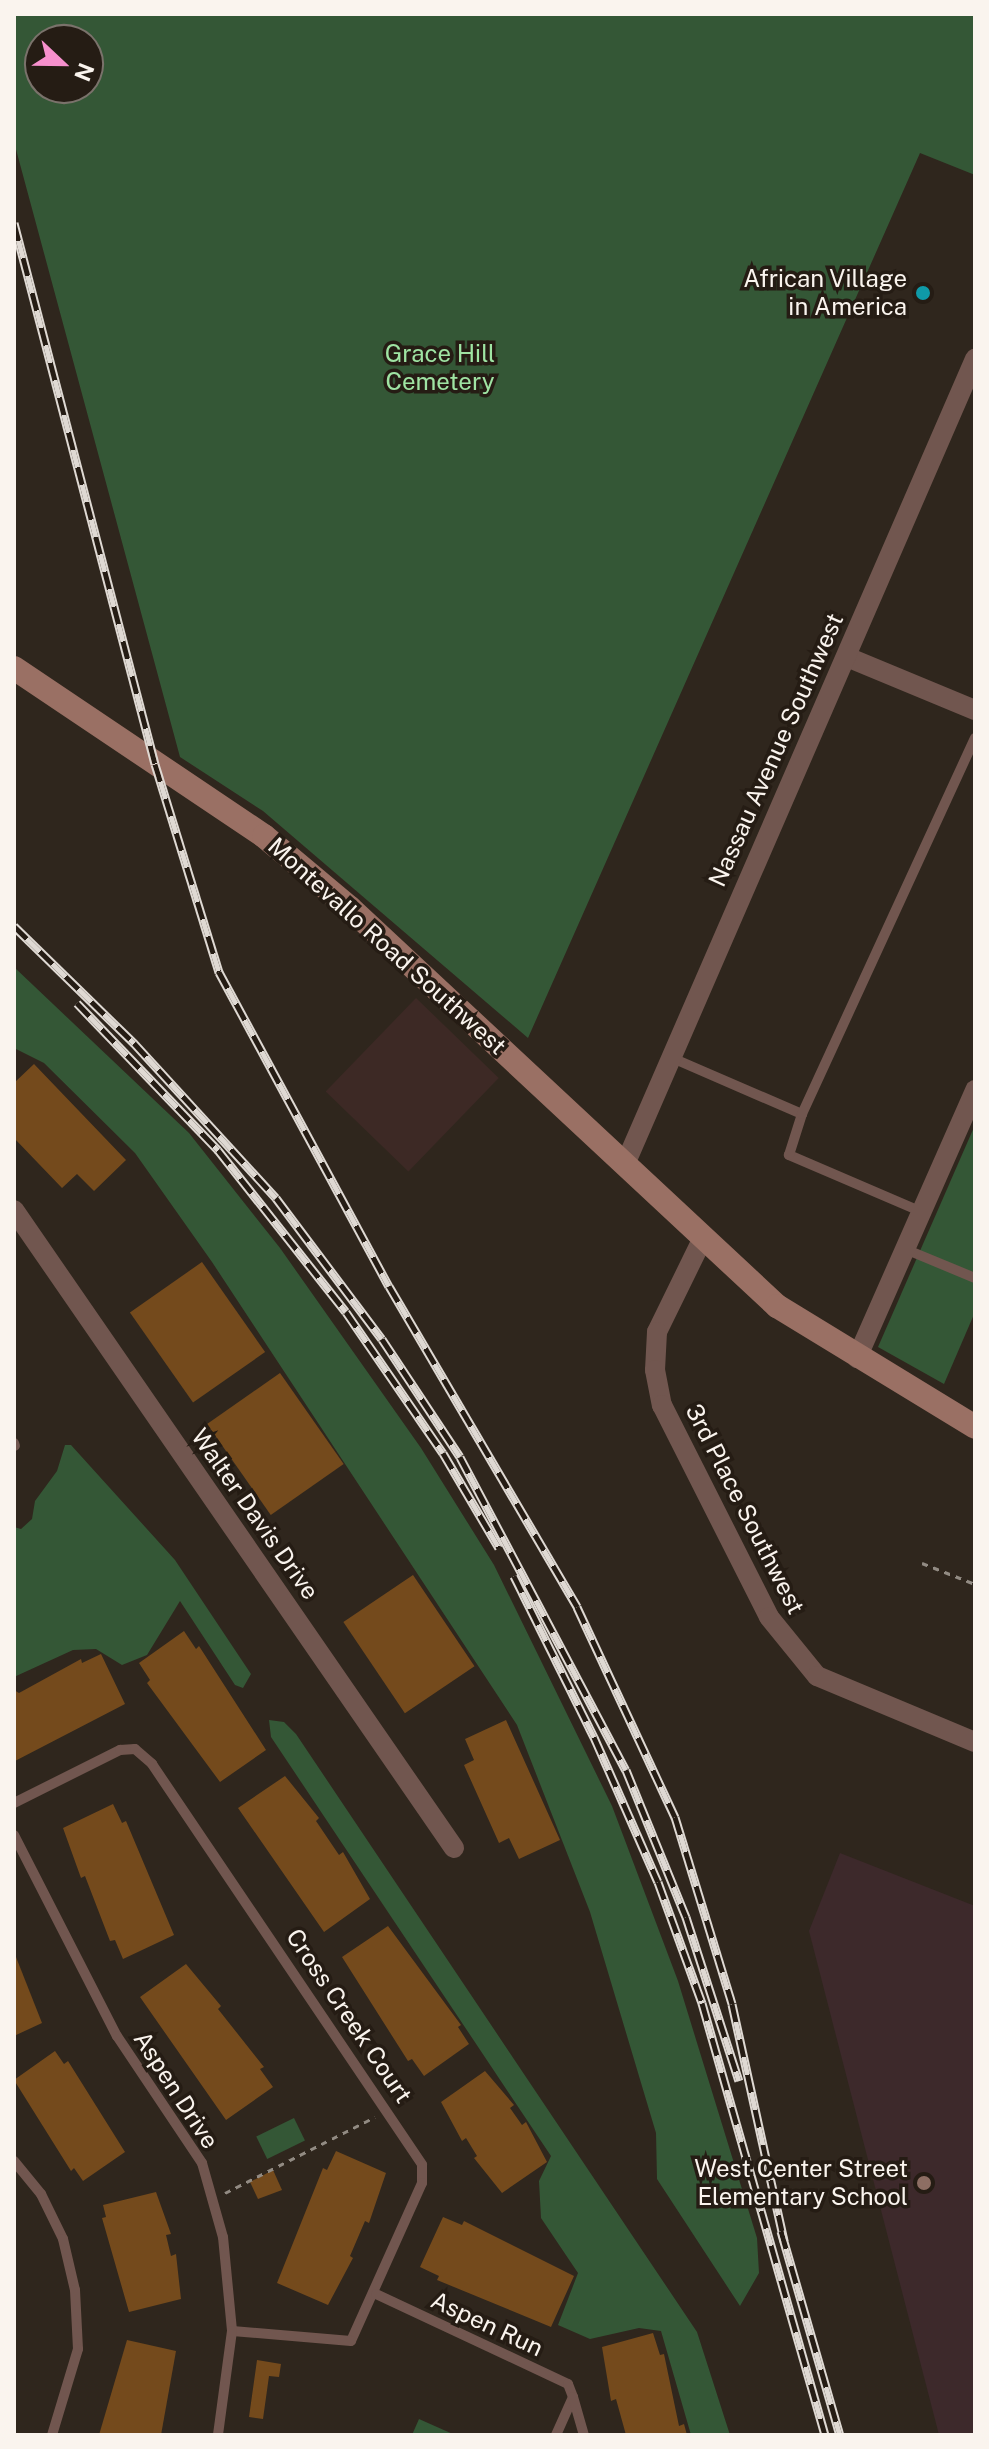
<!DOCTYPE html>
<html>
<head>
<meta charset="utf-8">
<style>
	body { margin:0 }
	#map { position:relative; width:989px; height:2449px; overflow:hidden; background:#2f261d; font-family:"Public Sans",sans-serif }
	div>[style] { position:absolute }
	.industrial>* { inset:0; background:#3d2925; transform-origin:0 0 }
	.education>* { inset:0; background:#3d292b }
	.green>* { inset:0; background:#345736; transform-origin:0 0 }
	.building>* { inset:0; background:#744a1c; transform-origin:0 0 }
	.path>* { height:3px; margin-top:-1.5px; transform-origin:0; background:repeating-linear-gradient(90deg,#928b83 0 6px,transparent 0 12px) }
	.service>* { height:10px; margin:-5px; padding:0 5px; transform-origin:5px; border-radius:5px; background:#71564f }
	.minor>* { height:20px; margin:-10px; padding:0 10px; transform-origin:10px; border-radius:10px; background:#71564f }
	.secondary>* { height:24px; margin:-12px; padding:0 12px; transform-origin:12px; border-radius:12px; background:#9a7064 }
	.rail>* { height:9px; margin-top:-4.5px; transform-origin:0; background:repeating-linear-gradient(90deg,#251c14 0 18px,#dfd9d3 0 36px); box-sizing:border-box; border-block:2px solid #dfd9d3 }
	.dots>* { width:22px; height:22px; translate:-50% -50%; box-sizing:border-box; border:4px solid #251c14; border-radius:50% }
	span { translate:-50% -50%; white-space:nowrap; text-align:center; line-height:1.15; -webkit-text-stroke:7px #251c14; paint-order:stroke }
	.poi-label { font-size:24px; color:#faf4ee }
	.right { translate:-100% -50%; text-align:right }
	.park-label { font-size:24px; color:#9fe4a3 }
	.street-label { font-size:24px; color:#faf4ee }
	.frame { position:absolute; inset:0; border:16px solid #faf4ee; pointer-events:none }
	.north { position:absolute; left:24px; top:24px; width:80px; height:80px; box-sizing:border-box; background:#251c14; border:2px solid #7a726b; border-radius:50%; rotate:112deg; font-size:22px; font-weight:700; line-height:32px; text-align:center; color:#faf4ee }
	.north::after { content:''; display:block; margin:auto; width:28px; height:36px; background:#f790cd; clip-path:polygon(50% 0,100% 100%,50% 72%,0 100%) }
</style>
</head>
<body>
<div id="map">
	<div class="industrial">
		<i style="left:416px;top:998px;width:115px;height:130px;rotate:44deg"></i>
	</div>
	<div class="education">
		<i style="clip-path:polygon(840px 1853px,975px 1906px,975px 2435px,939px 2435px,809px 1931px)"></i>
	</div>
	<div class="green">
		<i style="clip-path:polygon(evenodd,14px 14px,975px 14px,975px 175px,920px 153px,528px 1038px,263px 811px,180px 757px,14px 142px,14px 14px,40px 40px,88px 40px,88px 88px,40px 88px,40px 40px)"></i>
		<i style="clip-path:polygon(14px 967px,189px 1133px,280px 1248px,421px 1448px,494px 1565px,612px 1806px,678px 1981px,757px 2238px,759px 2273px,740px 2306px,657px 2179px,656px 2133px,590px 1912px,517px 1725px,212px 1262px,135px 1153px,44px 1063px,14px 1048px)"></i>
		<i style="clip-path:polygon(975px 1125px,975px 1312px,944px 1384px,878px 1347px)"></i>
		<i style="clip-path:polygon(65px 1445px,71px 1445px,175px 1560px,251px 1674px,243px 1688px,235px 1685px,180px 1601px,147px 1655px,122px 1665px,96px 1649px,73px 1650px,14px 1677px,14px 1527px,21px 1529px,32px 1519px,35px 1501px,57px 1471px)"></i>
		<i style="clip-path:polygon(269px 1720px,284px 1722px,296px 1734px,697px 2332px,730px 2435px,691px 2435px,661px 2331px,639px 2328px,590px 2339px,558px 2325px,578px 2273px,541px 2218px,539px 2181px,551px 2156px,271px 1737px)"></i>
		<i style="left:294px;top:2118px;width:25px;height:42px;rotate:64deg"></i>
		<i style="clip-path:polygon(419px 2419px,455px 2435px,412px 2435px)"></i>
	</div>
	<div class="building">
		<i style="clip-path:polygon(34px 1064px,126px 1160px,94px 1191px,77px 1174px,62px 1188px,14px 1138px,14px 1083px)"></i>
		<i style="left:202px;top:1262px;width:110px;height:88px;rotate:55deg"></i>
		<i style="left:280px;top:1373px;width:111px;height:89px;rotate:55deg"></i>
		<i style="left:413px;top:1575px;width:110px;height:84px;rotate:56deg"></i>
		<i style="clip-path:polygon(184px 1631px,196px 1649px,199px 1646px,266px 1750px,220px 1782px,147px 1683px,150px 1680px,139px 1663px)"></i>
		<i style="clip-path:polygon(101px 1654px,125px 1704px,15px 1761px,14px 1690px,19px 1693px,81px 1659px,82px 1663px)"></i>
		<i style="clip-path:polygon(506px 1720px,560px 1840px,519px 1859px,509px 1838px,499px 1843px,464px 1765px,474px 1760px,465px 1739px)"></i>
		<i style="clip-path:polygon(285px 1776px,319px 1818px,316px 1821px,339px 1855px,343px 1852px,370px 1899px,324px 1932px,238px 1808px)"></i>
		<i style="clip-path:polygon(113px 1804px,122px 1823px,126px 1821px,174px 1935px,123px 1959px,115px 1940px,110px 1941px,85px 1876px,81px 1878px,63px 1828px)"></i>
		<i style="clip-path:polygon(388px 1926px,461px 2025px,458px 2027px,469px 2044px,424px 2076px,412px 2059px,408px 2061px,342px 1957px)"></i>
		<i style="clip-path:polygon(14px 1952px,42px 2023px,14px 2036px)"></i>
		<i style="clip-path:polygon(186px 1964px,221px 2006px,218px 2009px,264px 2067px,260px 2069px,273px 2087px,226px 2120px,140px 1997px)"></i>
		<i style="clip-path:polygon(55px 2051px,64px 2064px,68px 2061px,125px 2152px,83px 2181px,74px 2168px,71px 2171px,14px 2080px)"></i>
		<i style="clip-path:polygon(485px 2071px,514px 2105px,510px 2108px,522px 2125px,526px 2122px,547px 2162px,502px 2193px,474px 2158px,477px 2156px,466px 2138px,462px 2141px,441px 2102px)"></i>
		<i style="clip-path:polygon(336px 2151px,386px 2173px,369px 2223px,365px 2221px,350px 2256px,353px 2258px,328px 2305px,277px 2283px,323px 2168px,327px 2170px)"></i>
		<i style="clip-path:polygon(273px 2170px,282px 2190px,258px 2199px,250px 2182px)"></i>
		<i style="clip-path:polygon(156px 2192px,171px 2234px,166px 2235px,171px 2256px,176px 2254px,181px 2299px,129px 2312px,102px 2218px,106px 2217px,103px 2205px)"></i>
		<i style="clip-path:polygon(443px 2217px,462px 2225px,464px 2221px,574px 2276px,551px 2327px,437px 2280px,439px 2276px,420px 2267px)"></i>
		<i style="clip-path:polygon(653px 2333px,660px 2355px,664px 2354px,679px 2426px,684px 2424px,687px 2435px,626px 2435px,616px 2399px,611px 2401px,602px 2347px)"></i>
		<i style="clip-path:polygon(127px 2340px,176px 2351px,161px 2435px,99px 2435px)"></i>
		<i style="clip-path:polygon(257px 2360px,281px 2364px,279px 2377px,269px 2376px,263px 2419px,249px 2417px)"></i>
	</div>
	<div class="path">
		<i style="left:922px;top:1563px;width:57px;rotate:21.6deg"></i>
		<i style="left:225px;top:2193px;width:168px;rotate:-26.9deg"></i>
	</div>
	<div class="service">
		<i style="left:670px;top:1057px;width:144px;rotate:23.4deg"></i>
		<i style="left:922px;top:1212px;width:145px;rotate:-156.8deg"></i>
		<i style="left:789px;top:1155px;width:43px;rotate:-72.4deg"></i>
		<i style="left:802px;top:1114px;width:414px;rotate:-65.3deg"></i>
		<i style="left:905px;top:1249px;width:76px;rotate:22.5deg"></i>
		<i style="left:14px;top:1443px;width:3px;rotate:72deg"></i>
		<i style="left:14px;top:1803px;width:119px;rotate:-26.6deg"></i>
		<i style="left:120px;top:1750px;width:15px;rotate:-4deg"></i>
		<i style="left:135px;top:1749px;width:23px;rotate:41deg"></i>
		<i style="left:152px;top:1764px;width:483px;rotate:56deg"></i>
		<i style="left:422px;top:2165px;width:18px;rotate:90deg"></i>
		<i style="left:422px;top:2183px;width:173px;rotate:114.2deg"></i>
		<i style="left:351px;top:2341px;width:119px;rotate:-175.2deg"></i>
		<i style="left:14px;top:1835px;width:226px;rotate:62.9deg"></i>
		<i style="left:117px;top:2036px;width:153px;rotate:56.2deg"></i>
		<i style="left:202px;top:2163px;width:77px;rotate:74.2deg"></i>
		<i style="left:223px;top:2237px;width:94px;rotate:84.5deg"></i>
		<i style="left:232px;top:2331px;width:105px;rotate:97.7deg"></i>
		<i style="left:14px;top:2161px;width:43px;rotate:50.7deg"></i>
		<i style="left:41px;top:2194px;width:50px;rotate:63.9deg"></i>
		<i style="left:63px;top:2239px;width:52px;rotate:76.8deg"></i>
		<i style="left:75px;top:2290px;width:59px;rotate:87.1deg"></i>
		<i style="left:78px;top:2349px;width:90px;rotate:106.8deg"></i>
		<i style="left:376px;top:2294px;width:212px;rotate:25.1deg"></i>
		<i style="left:568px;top:2384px;width:14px;rotate:69deg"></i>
		<i style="left:573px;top:2397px;width:42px;rotate:114.1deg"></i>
		<i style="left:573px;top:2397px;width:40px;rotate:74deg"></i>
	</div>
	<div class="minor">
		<i style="left:847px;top:657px;width:139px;rotate:22.5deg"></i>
		<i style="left:626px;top:1162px;width:876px;rotate:-66.51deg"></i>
		<i style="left:14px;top:1210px;width:775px;rotate:55.41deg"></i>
		<i style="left:702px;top:1240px;width:102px;rotate:116.1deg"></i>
		<i style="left:657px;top:1332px;width:38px;rotate:93deg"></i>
		<i style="left:655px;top:1370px;width:36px;rotate:79deg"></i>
		<i style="left:662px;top:1405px;width:237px;rotate:63.2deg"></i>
		<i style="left:769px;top:1617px;width:76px;rotate:50.9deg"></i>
		<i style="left:817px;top:1676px;width:171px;rotate:22.7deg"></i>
		<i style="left:857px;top:1358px;width:293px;rotate:-66.2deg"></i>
	</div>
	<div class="secondary">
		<i style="left:14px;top:668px;width:301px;rotate:33.9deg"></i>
		<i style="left:264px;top:836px;width:112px;rotate:39.9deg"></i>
		<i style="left:350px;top:908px;width:584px;rotate:42.99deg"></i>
		<i style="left:777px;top:1306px;width:232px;rotate:31.4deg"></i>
	</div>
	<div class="rail">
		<i style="left:14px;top:223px;width:559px;rotate:75.39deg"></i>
		<i style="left:155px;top:764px;width:218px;rotate:72.9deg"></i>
		<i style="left:219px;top:972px;width:357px;rotate:61.6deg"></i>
		<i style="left:389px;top:1286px;width:372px;rotate:59.6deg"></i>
		<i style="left:577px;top:1607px;width:232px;rotate:65deg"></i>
		<i style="left:675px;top:1817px;width:195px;rotate:73deg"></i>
		<i style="left:732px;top:2004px;width:243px;rotate:77.6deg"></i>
		<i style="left:14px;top:926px;width:168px;rotate:44.3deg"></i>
		<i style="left:134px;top:1043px;width:210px;rotate:47.5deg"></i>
		<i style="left:276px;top:1198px;width:176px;rotate:53.1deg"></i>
		<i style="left:382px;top:1339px;width:141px;rotate:56.5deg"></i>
		<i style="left:460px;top:1457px;width:354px;rotate:62.1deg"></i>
		<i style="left:626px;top:1770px;width:159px;rotate:67.8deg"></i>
		<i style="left:686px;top:1917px;width:172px;rotate:72.1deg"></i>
		<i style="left:77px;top:1003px;width:204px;rotate:46.2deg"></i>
		<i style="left:218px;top:1150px;width:206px;rotate:51.7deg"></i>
		<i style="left:346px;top:1312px;width:171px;rotate:55.5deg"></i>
		<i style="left:443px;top:1453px;width:110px;rotate:59.5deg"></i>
		<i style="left:514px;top:1576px;width:180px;rotate:63.6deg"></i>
		<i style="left:594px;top:1737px;width:158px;rotate:66.2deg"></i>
		<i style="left:658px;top:1882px;width:129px;rotate:70deg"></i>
		<i style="left:702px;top:2003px;width:449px;rotate:74.1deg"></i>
		<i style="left:781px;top:2231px;width:212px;rotate:73.9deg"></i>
	</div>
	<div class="dots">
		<i style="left:923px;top:293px;background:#0f9aa8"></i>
		<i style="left:924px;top:2183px;background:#8d6e63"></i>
	</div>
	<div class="poi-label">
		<span class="right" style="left:907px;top:293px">African Village<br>in America</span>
		<span class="right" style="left:908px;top:2183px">West Center Street<br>Elementary School</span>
	</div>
	<div class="park-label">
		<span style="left:440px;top:368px">Grace Hill<br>Cemetery</span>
	</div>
	<div class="street-label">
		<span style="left:776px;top:750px;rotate:-66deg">Nassau Avenue Southwest</span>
		<span style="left:387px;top:946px;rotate:42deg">Montevallo Road Southwest</span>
		<span style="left:745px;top:1509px;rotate:63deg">3rd Place Southwest</span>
		<span style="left:255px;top:1514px;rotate:55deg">Walter Davis Drive</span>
		<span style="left:349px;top:2016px;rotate:56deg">Cross Creek Court</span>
		<span style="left:176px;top:2090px;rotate:57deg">Aspen Drive</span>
		<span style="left:487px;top:2324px;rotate:25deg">Aspen Run</span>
	</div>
	<div class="frame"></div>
	<div class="north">N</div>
</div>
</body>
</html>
